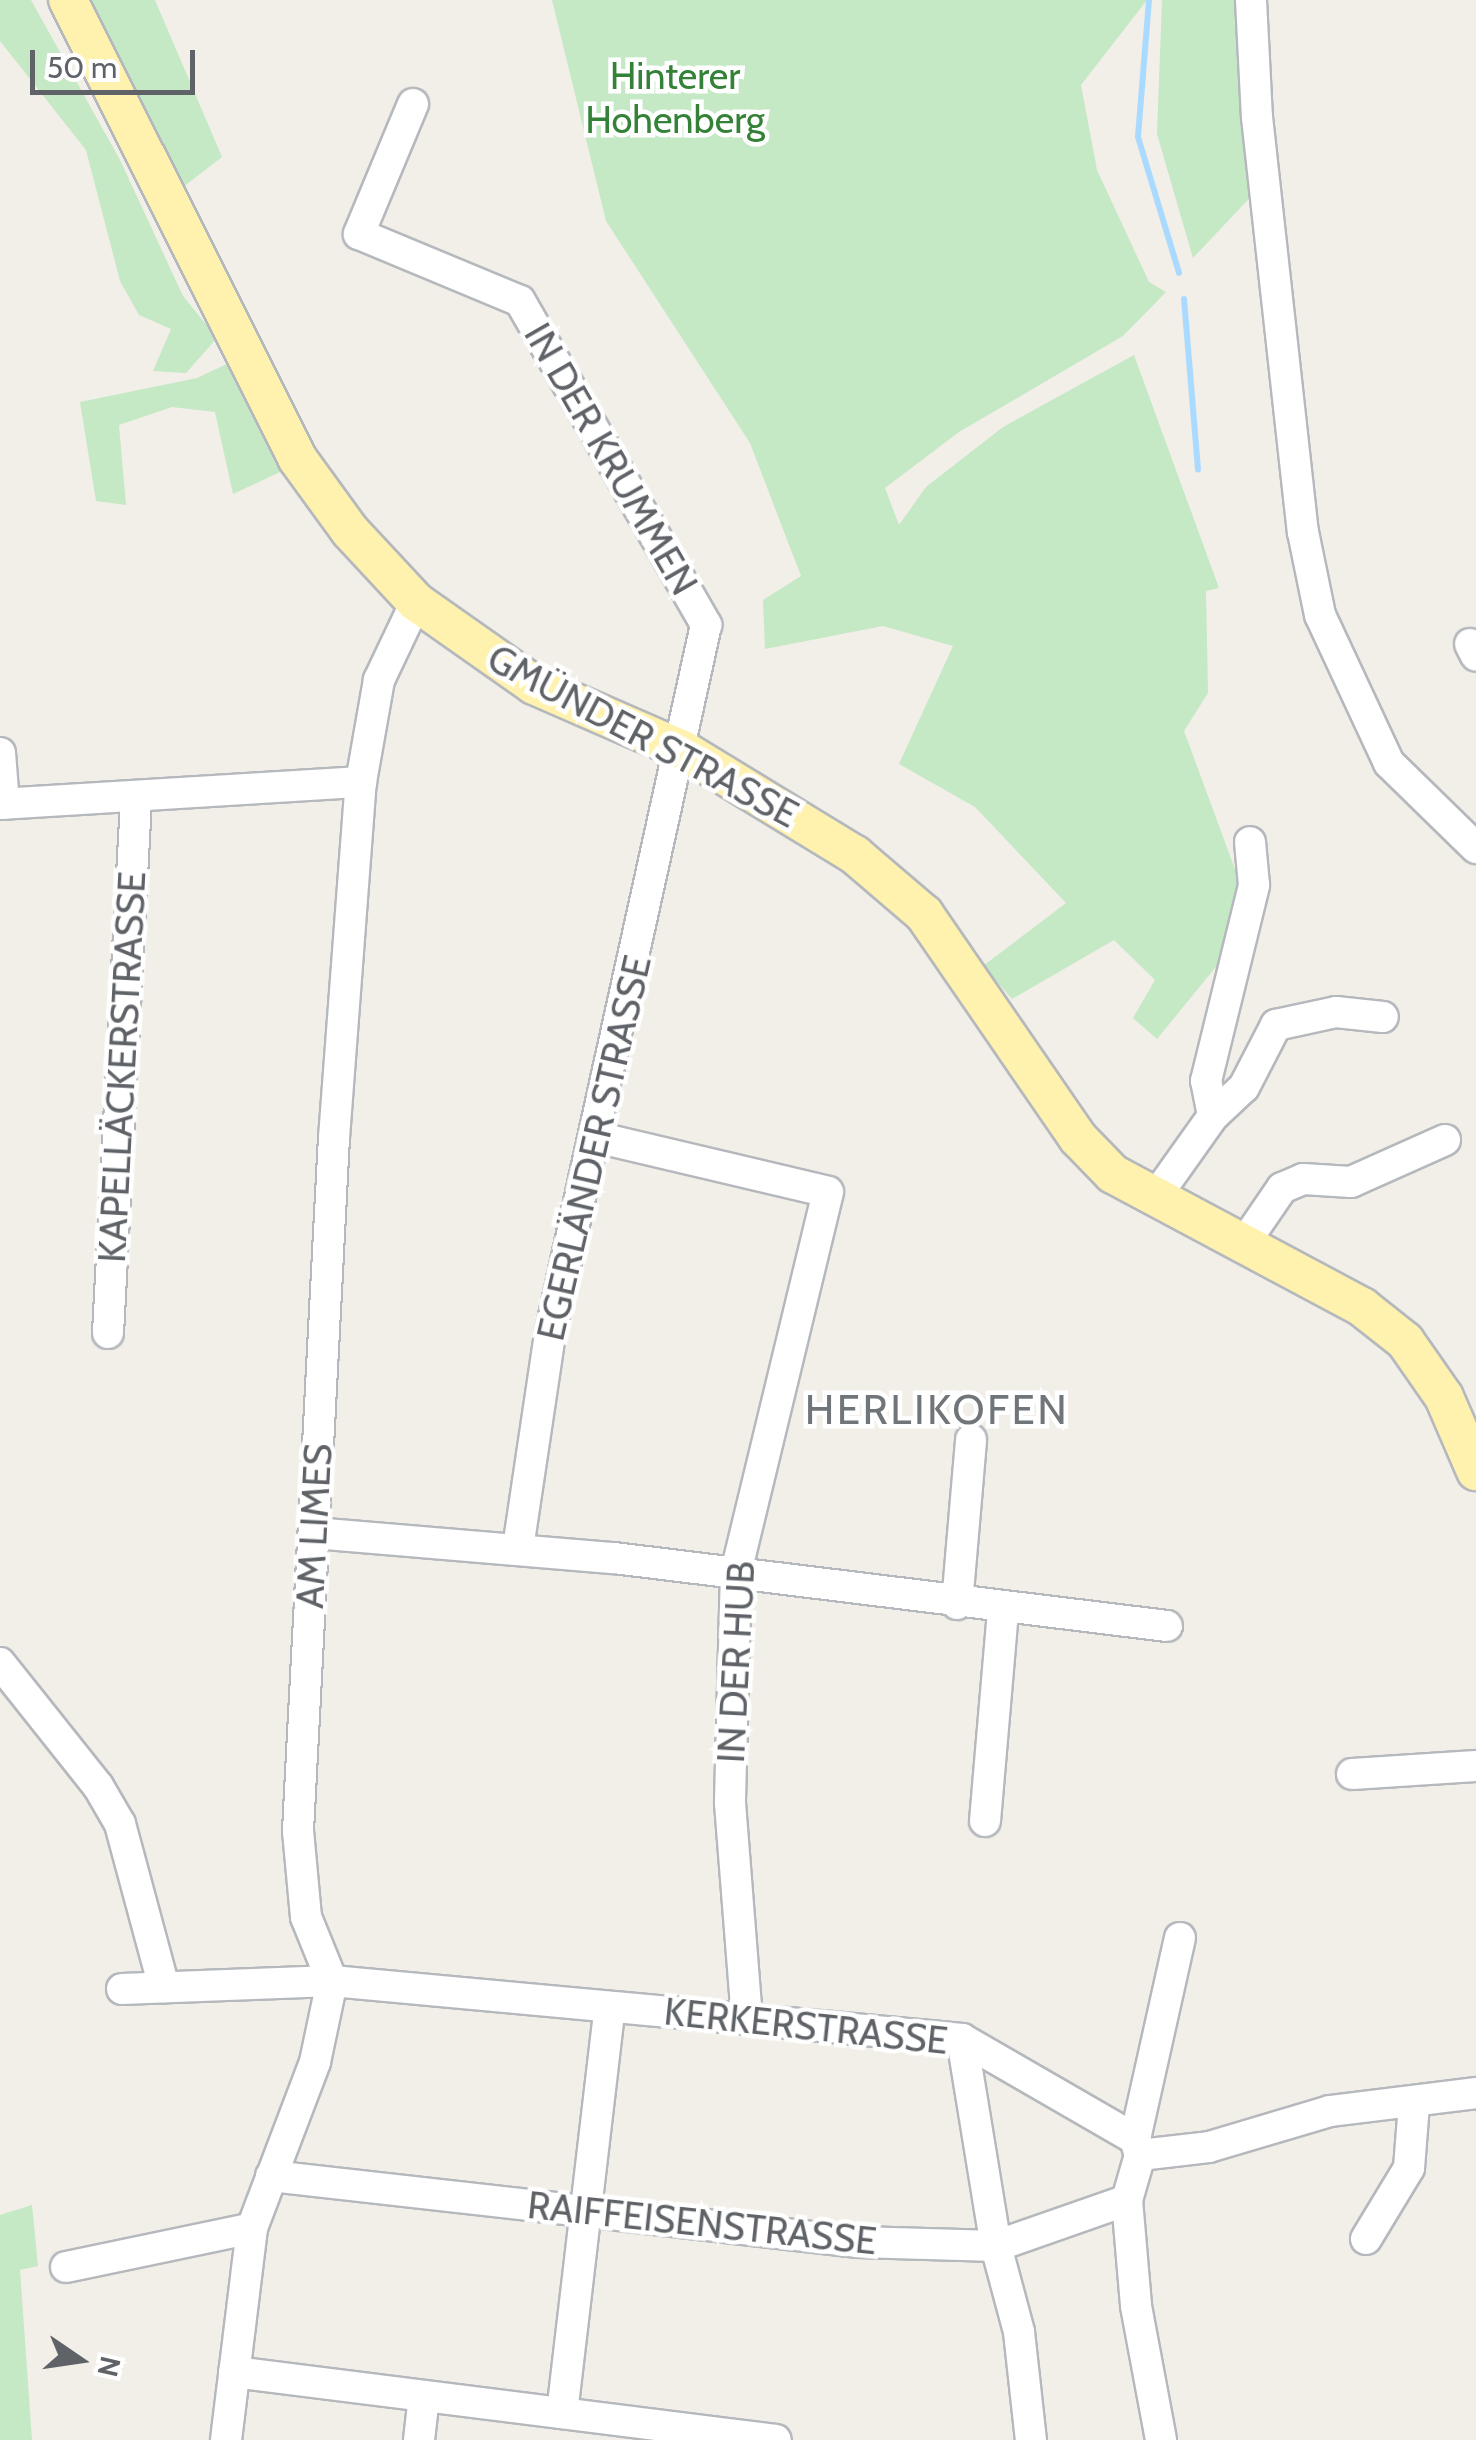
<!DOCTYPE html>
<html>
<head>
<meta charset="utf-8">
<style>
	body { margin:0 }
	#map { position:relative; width:1476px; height:2440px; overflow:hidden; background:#f1efe8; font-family:Cabin,sans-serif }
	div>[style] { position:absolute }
	.green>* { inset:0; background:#c5e8c5 }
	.stream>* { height:6px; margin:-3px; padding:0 3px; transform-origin:3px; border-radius:3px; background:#aadaff }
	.roads { filter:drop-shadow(2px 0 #b5b8bc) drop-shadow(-2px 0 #b5b8bc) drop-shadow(0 2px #b5b8bc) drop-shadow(0 -2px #b5b8bc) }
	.minor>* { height:30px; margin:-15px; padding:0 15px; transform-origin:15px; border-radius:15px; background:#fff }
	.major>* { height:38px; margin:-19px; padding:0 19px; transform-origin:19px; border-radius:19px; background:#fff2af }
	span { translate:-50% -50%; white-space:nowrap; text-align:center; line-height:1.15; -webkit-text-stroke:9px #fff; paint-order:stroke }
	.park-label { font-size:38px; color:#348238 }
	.street-label { font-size:38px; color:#5f6368 }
	.quarter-label { font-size:42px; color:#70757a; letter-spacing:2.5px }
	.north { position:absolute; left:30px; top:2310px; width:100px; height:100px; -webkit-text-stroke:8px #fff; paint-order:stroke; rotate:103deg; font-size:28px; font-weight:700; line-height:40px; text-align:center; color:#5f6368 }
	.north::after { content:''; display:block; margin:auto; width:35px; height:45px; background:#5f6368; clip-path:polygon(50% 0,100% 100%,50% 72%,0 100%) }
	.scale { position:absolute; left:30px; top:50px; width:165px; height:45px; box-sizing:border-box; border:5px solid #5f6368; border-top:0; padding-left:12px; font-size:30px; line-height:35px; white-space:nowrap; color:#5f6368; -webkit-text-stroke:8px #fff; paint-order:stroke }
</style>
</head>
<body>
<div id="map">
	<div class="green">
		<i style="clip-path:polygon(0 0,31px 0,120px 160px,183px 296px,217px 338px,186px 373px,153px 371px,171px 329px,139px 315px,120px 281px,86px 150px,0 41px)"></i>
		<i style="clip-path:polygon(85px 0,155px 0,222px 157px,183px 187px)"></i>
		<i style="clip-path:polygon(552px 0,1147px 0,1081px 85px,1097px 170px,1149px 282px,1166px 292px,1123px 336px,959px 432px,885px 488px,899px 525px,926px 487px,1003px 427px,1134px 355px,1219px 588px,1206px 591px,1208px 693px,1184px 731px,1239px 880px,1219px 963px,1157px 1039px,1133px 1018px,1155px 980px,1114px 940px,1012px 999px,983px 966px,1066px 903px,975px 807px,899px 764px,953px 646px,883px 626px,765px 649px,763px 600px,801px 576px,750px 443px,606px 221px)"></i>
		<i style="clip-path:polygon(1162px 0,1247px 0,1260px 187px,1193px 258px,1157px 134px)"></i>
		<i style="clip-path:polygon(231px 362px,282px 471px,233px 494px,215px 412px,172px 407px,119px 425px,126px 505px,96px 501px,80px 402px,197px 378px)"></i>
		<i style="clip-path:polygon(32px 2205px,38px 2266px,20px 2270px,32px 2440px,0 2440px,0 2215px)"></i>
	</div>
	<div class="stream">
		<i style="left:1149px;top:0;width:137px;rotate:94.6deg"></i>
		<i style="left:1138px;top:137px;width:142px;rotate:73.2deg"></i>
		<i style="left:1184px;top:299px;width:171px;rotate:85.3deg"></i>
	</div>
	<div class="roads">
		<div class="minor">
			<i style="left:1251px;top:0;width:117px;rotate:87.1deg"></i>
			<i style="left:1257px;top:117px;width:418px;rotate:83.7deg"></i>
			<i style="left:1303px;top:532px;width:85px;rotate:78.4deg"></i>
			<i style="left:1320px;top:615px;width:163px;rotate:65deg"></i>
			<i style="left:1389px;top:763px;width:122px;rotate:44.3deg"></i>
			<i style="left:413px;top:104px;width:141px;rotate:112.6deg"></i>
			<i style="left:359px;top:234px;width:174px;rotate:22.6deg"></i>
			<i style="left:520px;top:301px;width:374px;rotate:60.1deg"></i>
			<i style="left:706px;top:625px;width:726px;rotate:102.41deg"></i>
			<i style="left:550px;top:1334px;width:216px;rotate:98.5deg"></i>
			<i style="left:1470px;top:644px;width:13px;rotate:63deg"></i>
			<i style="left:0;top:753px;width:51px;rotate:85.5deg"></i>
			<i style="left:0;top:804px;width:362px;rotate:-3.5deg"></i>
			<i style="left:1213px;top:1116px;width:42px;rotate:-43.1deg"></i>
			<i style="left:1244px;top:1087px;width:70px;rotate:-62.7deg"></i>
			<i style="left:1276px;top:1025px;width:61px;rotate:-12.2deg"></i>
			<i style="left:1336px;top:1012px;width:47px;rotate:6.1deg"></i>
			<i style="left:596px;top:1137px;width:238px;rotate:13.3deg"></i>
			<i style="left:828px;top:1192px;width:390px;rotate:103.6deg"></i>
			<i style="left:736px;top:1571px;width:232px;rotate:91.5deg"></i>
			<i style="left:730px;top:1803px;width:217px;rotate:85.5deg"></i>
			<i style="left:1154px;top:1199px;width:102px;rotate:-54.6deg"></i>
			<i style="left:1213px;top:1116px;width:36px;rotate:-101deg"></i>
			<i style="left:1206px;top:1081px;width:202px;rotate:-76.2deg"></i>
			<i style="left:1254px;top:885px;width:43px;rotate:-95.3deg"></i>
			<i style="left:1243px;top:1245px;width:69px;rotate:-55.6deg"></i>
			<i style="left:1282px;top:1188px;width:23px;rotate:-23deg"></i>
			<i style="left:1303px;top:1179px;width:48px;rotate:3.6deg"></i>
			<i style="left:1351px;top:1182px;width:103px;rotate:-24.1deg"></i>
			<i style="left:108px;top:1333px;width:534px;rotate:-86.99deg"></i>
			<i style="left:314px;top:1533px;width:301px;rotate:4.8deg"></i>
			<i style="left:614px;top:1558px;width:557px;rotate:7.01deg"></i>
			<i style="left:957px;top:1604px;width:165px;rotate:-85.1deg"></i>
			<i style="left:0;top:1663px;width:157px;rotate:51.5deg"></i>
			<i style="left:98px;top:1786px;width:44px;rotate:59.9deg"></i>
			<i style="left:120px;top:1824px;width:169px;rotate:74.9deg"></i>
			<i style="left:1352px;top:1774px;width:124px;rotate:-3.7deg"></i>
			<i style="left:985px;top:1821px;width:213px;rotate:-85.1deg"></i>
			<i style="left:122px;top:1989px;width:210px;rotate:-2.2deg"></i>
			<i style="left:332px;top:1981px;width:633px;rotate:5.26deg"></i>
			<i style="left:962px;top:2039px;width:200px;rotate:30deg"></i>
			<i style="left:1135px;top:2139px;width:17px;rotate:73deg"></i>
			<i style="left:1140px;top:2155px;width:69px;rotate:-6.6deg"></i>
			<i style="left:1209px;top:2147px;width:126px;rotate:-16.6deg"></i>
			<i style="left:1330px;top:2111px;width:147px;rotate:-7deg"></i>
			<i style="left:962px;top:2039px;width:210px;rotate:80.7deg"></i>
			<i style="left:996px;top:2246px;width:89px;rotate:75deg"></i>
			<i style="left:1019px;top:2332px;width:109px;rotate:83.7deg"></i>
			<i style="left:1135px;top:2139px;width:206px;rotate:-77.4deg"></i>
			<i style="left:1140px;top:2155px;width:47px;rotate:106.1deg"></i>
			<i style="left:1127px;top:2200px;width:106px;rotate:85.1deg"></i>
			<i style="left:1136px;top:2306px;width:136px;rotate:79.4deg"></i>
			<i style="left:271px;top:2176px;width:591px;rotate:6.42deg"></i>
			<i style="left:858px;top:2242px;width:138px;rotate:1.7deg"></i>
			<i style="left:996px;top:2246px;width:139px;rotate:-19.3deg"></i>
			<i style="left:1366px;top:2239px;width:83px;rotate:-58.8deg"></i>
			<i style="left:1409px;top:2168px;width:64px;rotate:-85.5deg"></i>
			<i style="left:66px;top:2267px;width:190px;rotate:-11.8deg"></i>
			<i style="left:234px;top:2372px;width:546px;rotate:7.15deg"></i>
			<i style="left:562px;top:2413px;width:409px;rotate:-83.3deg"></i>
			<i style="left:226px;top:2440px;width:214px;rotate:-83deg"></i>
			<i style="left:252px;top:2228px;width:178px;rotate:-69.2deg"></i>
			<i style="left:315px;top:2062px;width:83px;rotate:-78.1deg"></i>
			<i style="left:332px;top:1981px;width:69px;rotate:-112.1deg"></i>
			<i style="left:306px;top:1917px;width:86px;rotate:-95.3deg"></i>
			<i style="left:298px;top:1831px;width:694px;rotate:-87.03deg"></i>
			<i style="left:334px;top:1138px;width:357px;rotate:-85.7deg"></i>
			<i style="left:361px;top:782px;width:104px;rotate:-80deg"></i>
			<i style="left:379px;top:680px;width:86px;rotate:-64.6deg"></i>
			<i style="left:419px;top:2440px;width:44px;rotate:-83.5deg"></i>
		</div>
		<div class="major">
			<i style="left:68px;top:0;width:512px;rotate:63.43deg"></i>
			<i style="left:297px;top:458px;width:90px;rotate:54deg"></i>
			<i style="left:350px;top:531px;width:97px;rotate:47.1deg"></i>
			<i style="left:416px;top:602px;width:144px;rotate:35.1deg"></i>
			<i style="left:534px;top:685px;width:163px;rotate:23.6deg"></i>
			<i style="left:683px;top:750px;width:202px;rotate:31.4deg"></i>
			<i style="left:855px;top:855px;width:91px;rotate:40.5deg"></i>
			<i style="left:924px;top:914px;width:272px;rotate:55.5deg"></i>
			<i style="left:1078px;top:1138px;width:50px;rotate:45.8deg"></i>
			<i style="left:1113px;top:1174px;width:282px;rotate:28.1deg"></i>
			<i style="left:1362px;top:1307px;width:55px;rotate:38.3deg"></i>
			<i style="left:1405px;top:1341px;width:68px;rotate:55.1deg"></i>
			<i style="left:1444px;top:1397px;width:81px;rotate:66.6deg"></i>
		</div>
	</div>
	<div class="park-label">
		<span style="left:675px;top:98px">Hinterer<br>Hohenberg</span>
	</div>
	<div class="street-label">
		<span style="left:611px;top:459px;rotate:60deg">IN DER KRUMMEN</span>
		<span style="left:643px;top:736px;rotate:28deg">GMÜNDER STRASSE</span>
		<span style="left:122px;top:1067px;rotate:-87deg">KAPELLÄCKERSTRASSE</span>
		<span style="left:594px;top:1148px;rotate:-77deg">EGERLÄNDER STRASSE</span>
		<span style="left:314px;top:1526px;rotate:-87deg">AM LIMES</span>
		<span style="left:736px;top:1662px;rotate:-87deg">IN DER HUB</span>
		<span style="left:806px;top:2026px;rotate:6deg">KERKERSTRASSE</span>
		<span style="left:702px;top:2223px;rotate:6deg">RAIFFEISENSTRASSE</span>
	</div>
	<div class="quarter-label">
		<span style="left:937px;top:1409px">HERLIKOFEN</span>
	</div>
	<div class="north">N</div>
	<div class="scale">50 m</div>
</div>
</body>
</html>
